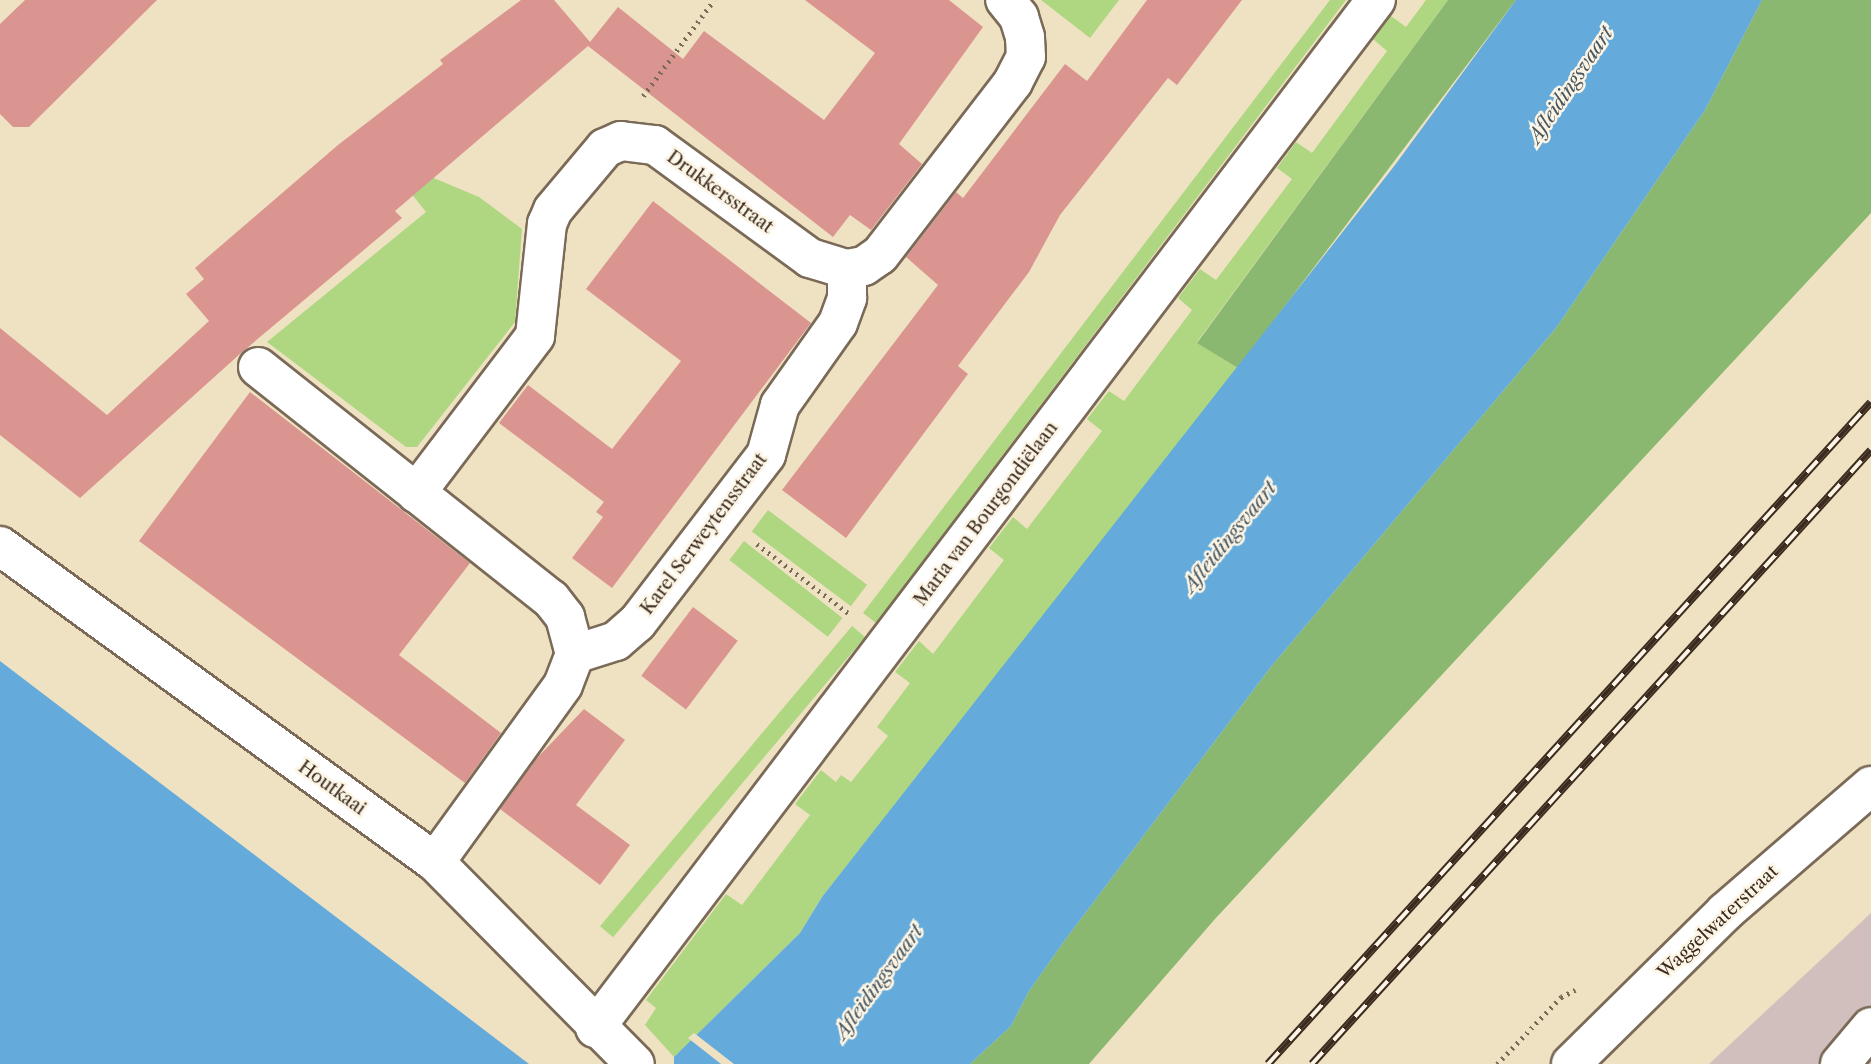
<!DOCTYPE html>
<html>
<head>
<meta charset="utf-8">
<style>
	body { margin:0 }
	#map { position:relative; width:1871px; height:1064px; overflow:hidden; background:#efe2c2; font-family:"Libre Caslon Text",serif }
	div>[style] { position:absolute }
	.industrial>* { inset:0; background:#d1bfbd }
	.green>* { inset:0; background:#afd782; transform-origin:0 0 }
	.forest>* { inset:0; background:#8bb870 }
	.water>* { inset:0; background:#64abdb }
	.pier>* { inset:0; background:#efe2c2 }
	.building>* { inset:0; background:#db9591; transform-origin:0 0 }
	.path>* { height:4.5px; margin-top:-2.25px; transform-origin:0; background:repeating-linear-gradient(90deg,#7a6a57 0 2px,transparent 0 7px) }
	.roads { filter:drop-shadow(2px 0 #7a6a57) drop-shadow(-2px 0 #7a6a57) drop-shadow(0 2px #7a6a57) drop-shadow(0 -2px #7a6a57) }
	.minor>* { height:38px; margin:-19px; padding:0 19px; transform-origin:19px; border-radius:19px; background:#fff }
	.secondary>* { height:38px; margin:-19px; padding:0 19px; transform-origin:19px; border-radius:19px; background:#fff }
	.rail>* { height:8px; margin-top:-4px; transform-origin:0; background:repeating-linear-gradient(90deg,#fcf5e5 0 16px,#3b2a1e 0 32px); box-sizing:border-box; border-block:2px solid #3b2a1e }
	span { translate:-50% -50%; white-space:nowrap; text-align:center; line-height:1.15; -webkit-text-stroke:5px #fcf5e5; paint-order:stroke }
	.street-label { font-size:18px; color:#3b2a1e }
	.water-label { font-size:19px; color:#495760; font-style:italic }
</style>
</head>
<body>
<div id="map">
	<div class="industrial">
		<i style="clip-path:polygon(1871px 913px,1871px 1064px,1709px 1064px)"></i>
	</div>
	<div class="green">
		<i style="clip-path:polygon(1041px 0,1119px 0,1090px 38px)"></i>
		<i style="clip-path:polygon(1330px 0,1346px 0,876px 623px,863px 613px)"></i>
		<i style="clip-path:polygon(1426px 0,1448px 0,1197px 342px,1238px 368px,822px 897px,800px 933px,674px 1057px,645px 1025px,656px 1008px,646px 1000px,726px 894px,742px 905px,810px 815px,795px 804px,821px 770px,836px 782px,841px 775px,851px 782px,888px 736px,877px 727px,910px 683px,895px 672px,919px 641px,933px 654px,1004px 560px,989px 548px,1013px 517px,1027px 529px,1102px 431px,1087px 419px,1109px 391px,1124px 401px,1192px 310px,1178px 298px,1200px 269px,1216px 280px,1292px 179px,1277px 168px,1296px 142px,1312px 153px,1387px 51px,1373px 39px,1391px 16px,1406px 27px)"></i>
		<i style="clip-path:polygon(360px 129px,429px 176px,479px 197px,522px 229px,515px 322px,417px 447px,406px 447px,267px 342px,426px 212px)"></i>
		<i style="left:768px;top:510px;width:124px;height:27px;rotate:37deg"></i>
		<i style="left:744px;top:541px;width:125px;height:24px;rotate:38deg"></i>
		<i style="left:852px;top:626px;width:17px;height:392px;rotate:40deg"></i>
	</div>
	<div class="forest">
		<i style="clip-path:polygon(1448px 0,1516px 0,1238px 368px,1197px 343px)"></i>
		<i style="clip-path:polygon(1762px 0,1871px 0,1871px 213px,1215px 919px,1089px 1064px,970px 1064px,1011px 1026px,1029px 991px,1065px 940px,1270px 668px,1556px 328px,1705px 110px)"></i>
	</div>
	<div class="water">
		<i style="clip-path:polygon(1516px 0,1762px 0,1705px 110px,1556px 328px,1270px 668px,1065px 940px,1029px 991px,1011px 1026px,970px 1064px,674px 1064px,674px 1057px,800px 933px,822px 897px,1395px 165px)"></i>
		<i style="clip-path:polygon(0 661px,529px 1064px,0 1064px)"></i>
	</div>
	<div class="pier">
		<i style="clip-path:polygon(694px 1033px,734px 1064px,721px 1064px,688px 1038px)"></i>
	</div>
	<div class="building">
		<i style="clip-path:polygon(25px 0,157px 0,29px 127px,13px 127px,0 114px,0 24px)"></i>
		<i style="clip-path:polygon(521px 0,554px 0,590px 42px,618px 7px,683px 59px,704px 31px,824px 120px,875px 53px,805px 0,949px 0,983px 27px,899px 144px,922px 164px,871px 230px,850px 215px,833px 237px,588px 46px,395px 211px,402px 218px,241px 353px,80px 498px,0 435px,0 328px,107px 415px,209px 321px,186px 294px,204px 279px,195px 268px,338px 145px,443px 64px,440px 60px)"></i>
		<i style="clip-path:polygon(1147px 0,1242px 0,1177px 85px,1168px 78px,1060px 215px,1029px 272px,958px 366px,968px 374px,846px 538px,782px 490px,938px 285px,906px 257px,956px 192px,963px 198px,1065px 64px,1087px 81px)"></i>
		<i style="clip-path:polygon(653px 201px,811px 323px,612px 588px,572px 558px,603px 517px,596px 512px,604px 502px,499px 423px,528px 385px,612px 449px,681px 361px,586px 289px)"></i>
		<i style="clip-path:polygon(250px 392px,470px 563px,399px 655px,501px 733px,465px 783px,139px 541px)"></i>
		<i style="left:693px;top:607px;width:56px;height:86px;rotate:37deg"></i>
		<i style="clip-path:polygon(584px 709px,625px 740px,576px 805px,630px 845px,600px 885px,500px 809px,536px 759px)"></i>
	</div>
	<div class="path">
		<i style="left:643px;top:96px;width:119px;rotate:-53.5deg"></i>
		<i style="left:757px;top:544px;width:118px;rotate:37.1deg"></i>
		<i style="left:1497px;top:1064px;width:93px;rotate:-46.3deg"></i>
		<i style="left:1561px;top:997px;width:16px;rotate:-27deg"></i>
	</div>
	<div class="roads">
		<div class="minor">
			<i style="left:258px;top:367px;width:374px;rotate:38.4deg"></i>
			<i style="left:551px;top:599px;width:23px;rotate:52deg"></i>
			<i style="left:565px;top:617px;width:38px;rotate:75deg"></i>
			<i style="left:416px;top:493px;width:197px;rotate:-52.8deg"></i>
			<i style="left:535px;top:336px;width:113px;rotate:-83.9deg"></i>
			<i style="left:547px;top:224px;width:15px;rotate:-67deg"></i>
			<i style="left:553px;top:210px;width:81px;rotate:-50deg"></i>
			<i style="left:605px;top:148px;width:17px;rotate:-24deg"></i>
			<i style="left:621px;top:141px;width:34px;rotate:7deg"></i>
			<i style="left:655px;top:145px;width:192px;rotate:36.1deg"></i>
			<i style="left:810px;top:258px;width:39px;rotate:17deg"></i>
			<i style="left:847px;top:269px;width:17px;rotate:-10deg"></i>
			<i style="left:864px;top:266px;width:19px;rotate:-35deg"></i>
			<i style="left:880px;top:255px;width:218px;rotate:-52.4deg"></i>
			<i style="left:1013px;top:82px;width:28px;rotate:-63deg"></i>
			<i style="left:1026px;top:57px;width:20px;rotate:-93deg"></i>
			<i style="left:1025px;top:37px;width:21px;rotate:-107deg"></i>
			<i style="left:1019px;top:17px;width:22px;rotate:-129deg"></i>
			<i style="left:0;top:546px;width:538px;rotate:36deg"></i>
			<i style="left:435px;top:862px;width:284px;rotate:45.3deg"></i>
			<i style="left:435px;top:862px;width:218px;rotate:-54.1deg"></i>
			<i style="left:563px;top:685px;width:33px;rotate:-69deg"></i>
			<i style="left:575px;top:654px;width:43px;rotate:-17.6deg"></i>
			<i style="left:616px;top:641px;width:28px;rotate:-41deg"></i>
			<i style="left:637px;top:623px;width:212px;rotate:-52.5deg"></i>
			<i style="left:766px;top:455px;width:52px;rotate:-74.4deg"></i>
			<i style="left:780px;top:405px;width:100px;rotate:-54.7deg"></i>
			<i style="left:838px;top:323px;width:27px;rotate:-70deg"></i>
			<i style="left:847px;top:298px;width:29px;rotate:-90deg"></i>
			<i style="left:595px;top:1028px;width:1291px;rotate:-52.78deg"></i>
			<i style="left:1840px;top:1064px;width:48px;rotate:-50deg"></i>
		</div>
		<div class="secondary">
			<i style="left:1571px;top:1064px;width:216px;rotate:-44.6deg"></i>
			<i style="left:1725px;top:912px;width:193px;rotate:-40.8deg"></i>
		</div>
	</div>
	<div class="rail">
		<i style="left:1268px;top:1064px;width:895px;rotate:-47.67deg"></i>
		<i style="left:1312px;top:1064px;width:830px;rotate:-47.68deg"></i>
	</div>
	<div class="street-label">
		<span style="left:720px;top:192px;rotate:36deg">Drukkersstraat</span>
		<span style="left:986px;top:514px;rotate:-53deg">Maria van Bourgondiëlaan</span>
		<span style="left:704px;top:534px;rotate:-53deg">Karel Serweytensstraat</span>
		<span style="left:332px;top:788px;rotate:36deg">Houtkaai</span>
		<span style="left:1718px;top:922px;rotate:-43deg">Waggelwaterstraat</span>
	</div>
	<div class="water-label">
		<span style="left:1571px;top:85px;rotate:-56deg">Afleidingsvaart</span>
		<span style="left:1230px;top:537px;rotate:-51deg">Afleidingsvaart</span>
		<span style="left:879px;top:982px;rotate:-54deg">Afleidingsvaart</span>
	</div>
</div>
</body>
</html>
